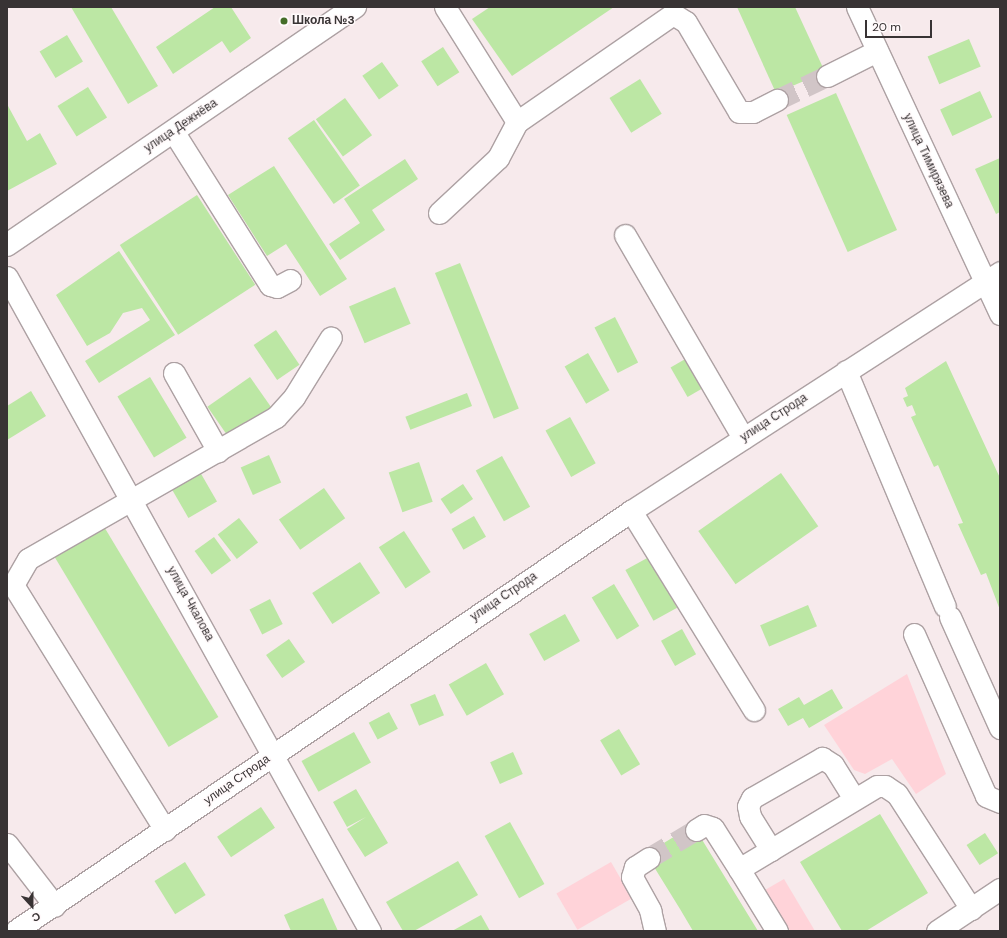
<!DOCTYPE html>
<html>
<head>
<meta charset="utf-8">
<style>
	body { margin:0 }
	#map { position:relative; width:1007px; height:938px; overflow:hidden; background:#f7eaec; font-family:"DM Sans",sans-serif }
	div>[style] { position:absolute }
	.green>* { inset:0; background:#ffd3d9; transform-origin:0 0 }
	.building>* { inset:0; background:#bce7a4; transform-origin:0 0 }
	.minor-tunnel>* { height:21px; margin-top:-10.5px; transform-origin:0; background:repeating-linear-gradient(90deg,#d1c5c7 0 21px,transparent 0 31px) }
	.roads { filter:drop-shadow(1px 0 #ada1a3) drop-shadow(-1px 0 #ada1a3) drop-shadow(0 1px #ada1a3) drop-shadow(0 -1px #ada1a3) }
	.minor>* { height:21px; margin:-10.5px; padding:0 10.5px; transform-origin:10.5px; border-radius:10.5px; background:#fff }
	.major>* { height:22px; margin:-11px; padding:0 11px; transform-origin:11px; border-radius:11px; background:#fff }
	.dots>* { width:11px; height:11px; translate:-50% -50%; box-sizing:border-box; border:2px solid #fff9fa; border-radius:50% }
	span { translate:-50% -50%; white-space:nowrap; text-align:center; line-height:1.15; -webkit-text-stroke:3px #fff9fa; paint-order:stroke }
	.poi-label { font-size:12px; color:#383334; font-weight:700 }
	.left { translate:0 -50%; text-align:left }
	.street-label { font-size:12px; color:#383334 }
	.frame { position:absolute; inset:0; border:8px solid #383334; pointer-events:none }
	.north { position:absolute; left:12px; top:886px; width:40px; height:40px; -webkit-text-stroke:3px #fff9fa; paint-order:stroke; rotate:159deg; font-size:11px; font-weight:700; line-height:16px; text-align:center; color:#383334 }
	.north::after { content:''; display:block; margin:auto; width:14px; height:18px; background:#383334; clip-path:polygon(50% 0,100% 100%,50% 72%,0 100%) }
	.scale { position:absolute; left:865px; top:20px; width:67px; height:18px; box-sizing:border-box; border:2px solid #383334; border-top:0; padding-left:5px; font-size:12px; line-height:14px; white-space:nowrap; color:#383334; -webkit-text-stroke:3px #fff9fa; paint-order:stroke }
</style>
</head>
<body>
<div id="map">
	<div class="green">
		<i style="clip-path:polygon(907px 674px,946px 774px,916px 794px,892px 759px,865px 774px,854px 770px,824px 725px)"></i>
		<i style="left:611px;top:862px;width:42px;height:63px;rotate:60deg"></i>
		<i style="clip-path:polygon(784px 879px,815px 931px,790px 931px,765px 890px)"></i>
	</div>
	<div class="building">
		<i style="clip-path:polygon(71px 7px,111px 7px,158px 86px,128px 104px)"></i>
		<i style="clip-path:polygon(215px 7px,231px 7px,251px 38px,230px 53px,222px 41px,173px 74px,156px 47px)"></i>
		<i style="clip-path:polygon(490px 7px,614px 7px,512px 76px,472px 19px)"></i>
		<i style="clip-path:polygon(737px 7px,795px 7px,825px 72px,776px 93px)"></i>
		<i style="left:67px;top:35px;width:31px;height:32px;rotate:59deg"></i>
		<i style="left:969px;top:39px;width:30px;height:45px;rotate:67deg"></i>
		<i style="left:443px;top:47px;width:30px;height:26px;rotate:57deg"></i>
		<i style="left:382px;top:62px;width:29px;height:24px;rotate:55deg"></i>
		<i style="left:640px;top:79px;width:41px;height:36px;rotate:58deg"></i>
		<i style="left:88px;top:87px;width:36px;height:36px;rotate:58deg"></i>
		<i style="left:980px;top:91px;width:29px;height:44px;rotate:65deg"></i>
		<i style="left:836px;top:93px;width:150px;height:54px;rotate:66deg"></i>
		<i style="left:345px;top:98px;width:46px;height:36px;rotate:54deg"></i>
		<i style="clip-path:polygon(7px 104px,27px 141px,40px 133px,57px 164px,7px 191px)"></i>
		<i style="left:314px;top:120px;width:80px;height:32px;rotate:55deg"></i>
		<i style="clip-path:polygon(1000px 158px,1000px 212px,996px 214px,975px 169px)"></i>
		<i style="clip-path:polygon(405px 159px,418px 179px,372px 210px,385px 230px,340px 260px,329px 244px,360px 223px,344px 199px)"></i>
		<i style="clip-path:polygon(274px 166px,347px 279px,320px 296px,286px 244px,267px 256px,228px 195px)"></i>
		<i style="left:197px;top:195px;width:107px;height:92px;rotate:57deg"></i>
		<i style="clip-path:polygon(119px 251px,175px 335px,99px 383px,85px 361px,150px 320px,142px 308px,123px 313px,110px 333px,87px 346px,56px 295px)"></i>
		<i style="left:460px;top:263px;width:157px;height:27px;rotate:68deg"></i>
		<i style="left:395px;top:287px;width:40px;height:50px;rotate:67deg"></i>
		<i style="left:615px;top:317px;width:51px;height:23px;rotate:63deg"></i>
		<i style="left:276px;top:330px;width:42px;height:27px;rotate:56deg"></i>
		<i style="left:588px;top:353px;width:43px;height:27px;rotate:60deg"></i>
		<i style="left:687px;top:358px;width:34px;height:19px;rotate:60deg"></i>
		<i style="clip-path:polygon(946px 361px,1000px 478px,1000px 610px,986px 573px,981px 575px,958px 524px,963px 523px,938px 465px,934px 467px,911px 417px,916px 415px,912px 405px,907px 407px,903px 398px,908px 396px,905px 388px)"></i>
		<i style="left:150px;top:377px;width:71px;height:38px;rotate:59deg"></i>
		<i style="left:250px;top:377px;width:37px;height:52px;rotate:55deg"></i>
		<i style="clip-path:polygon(31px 391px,46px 416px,7px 440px,7px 406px)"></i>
		<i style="left:467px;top:393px;width:14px;height:66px;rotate:69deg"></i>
		<i style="left:570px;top:417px;width:53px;height:28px;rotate:61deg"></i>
		<i style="left:269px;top:455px;width:30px;height:31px;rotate:66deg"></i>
		<i style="left:502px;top:456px;width:58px;height:30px;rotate:61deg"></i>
		<i style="left:419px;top:462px;width:42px;height:32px;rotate:71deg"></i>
		<i style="left:200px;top:472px;width:34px;height:33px;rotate:60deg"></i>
		<i style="left:781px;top:473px;width:65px;height:101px;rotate:55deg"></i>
		<i style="left:463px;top:484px;width:18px;height:27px;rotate:56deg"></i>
		<i style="left:324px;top:488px;width:37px;height:55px;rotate:55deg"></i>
		<i style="left:474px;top:516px;width:24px;height:26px;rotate:60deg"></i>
		<i style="left:239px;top:518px;width:31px;height:27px;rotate:52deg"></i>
		<i style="left:103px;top:525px;width:224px;height:58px;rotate:59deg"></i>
		<i style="left:404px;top:531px;width:49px;height:30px;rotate:57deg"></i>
		<i style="left:214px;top:537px;width:29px;height:24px;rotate:54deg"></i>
		<i style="left:649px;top:557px;width:58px;height:27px;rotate:61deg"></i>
		<i style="left:360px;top:562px;width:37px;height:57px;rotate:57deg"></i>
		<i style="left:614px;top:584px;width:49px;height:26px;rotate:59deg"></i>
		<i style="left:270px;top:599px;width:28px;height:23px;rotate:63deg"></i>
		<i style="left:808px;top:605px;width:23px;height:52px;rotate:67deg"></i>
		<i style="left:565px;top:614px;width:31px;height:41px;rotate:61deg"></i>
		<i style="left:682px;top:629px;width:29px;height:24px;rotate:61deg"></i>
		<i style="left:289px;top:639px;width:28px;height:28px;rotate:55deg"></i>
		<i style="left:486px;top:663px;width:36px;height:43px;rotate:60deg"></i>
		<i style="clip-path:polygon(832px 689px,843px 708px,809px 728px,803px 718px,788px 726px,778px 709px,799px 697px,804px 705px)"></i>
		<i style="left:435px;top:694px;width:23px;height:27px;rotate:67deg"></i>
		<i style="left:389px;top:712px;width:19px;height:23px;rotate:62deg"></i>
		<i style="left:619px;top:729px;width:41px;height:22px;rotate:59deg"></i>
		<i style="left:354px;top:732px;width:35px;height:60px;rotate:61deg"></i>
		<i style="left:513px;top:752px;width:24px;height:25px;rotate:66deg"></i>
		<i style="clip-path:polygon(356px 789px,388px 843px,365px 857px,347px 829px,366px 817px,347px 827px,333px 802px)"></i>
		<i style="left:261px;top:807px;width:25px;height:53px;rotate:56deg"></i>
		<i style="clip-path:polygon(880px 814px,928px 893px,866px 931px,842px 931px,800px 862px)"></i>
		<i style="left:510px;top:822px;width:71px;height:29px;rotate:61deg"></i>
		<i style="clip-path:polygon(693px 825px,758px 931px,693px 931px,680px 909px,646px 854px)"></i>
		<i style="left:985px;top:833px;width:24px;height:22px;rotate:57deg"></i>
		<i style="clip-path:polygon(458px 861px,478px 895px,414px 931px,403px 931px,386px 902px)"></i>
		<i style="left:185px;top:862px;width:39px;height:36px;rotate:58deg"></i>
		<i style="clip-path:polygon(323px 898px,338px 931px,291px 931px,284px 915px)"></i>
		<i style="clip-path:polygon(481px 915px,490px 931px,452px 931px)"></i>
	</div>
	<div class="minor-tunnel">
		<i style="left:777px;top:100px;width:55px;rotate:-25.6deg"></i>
		<i style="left:649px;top:858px;width:55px;rotate:-30.8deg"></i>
	</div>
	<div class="roads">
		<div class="minor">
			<i style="left:445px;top:7px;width:136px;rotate:57.9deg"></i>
			<i style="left:517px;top:122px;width:190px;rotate:-34.7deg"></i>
			<i style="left:673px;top:14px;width:15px;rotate:32deg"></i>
			<i style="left:686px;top:22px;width:104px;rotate:59.5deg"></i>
			<i style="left:739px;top:112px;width:14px"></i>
			<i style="left:753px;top:112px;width:27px;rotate:-27deg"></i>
			<i style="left:857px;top:7px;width:339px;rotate:65deg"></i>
			<i style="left:827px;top:76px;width:56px;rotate:-26.6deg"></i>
			<i style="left:173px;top:131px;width:182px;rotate:57.8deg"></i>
			<i style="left:270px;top:285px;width:7px;rotate:16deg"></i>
			<i style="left:277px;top:287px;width:15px;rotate:-28deg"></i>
			<i style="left:439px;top:213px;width:81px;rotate:-43deg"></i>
			<i style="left:498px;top:158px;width:41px;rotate:-62.2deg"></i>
			<i style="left:625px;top:235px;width:235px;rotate:59.8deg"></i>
			<i style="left:7px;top:277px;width:748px;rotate:60.97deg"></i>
			<i style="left:846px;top:371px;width:255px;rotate:67.2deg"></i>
			<i style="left:174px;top:373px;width:90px;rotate:60.6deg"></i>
			<i style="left:631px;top:511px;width:234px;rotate:58.3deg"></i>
			<i style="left:950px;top:617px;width:122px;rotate:65.8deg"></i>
			<i style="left:914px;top:634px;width:177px;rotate:66deg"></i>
			<i style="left:986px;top:796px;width:15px;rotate:23deg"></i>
			<i style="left:165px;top:830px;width:288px;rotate:-121.8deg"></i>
			<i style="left:13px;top:585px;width:30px;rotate:-60deg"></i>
			<i style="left:28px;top:559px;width:286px;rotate:-29.8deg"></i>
			<i style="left:276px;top:417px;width:27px;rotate:-48deg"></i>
			<i style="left:294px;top:397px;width:70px;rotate:-58.3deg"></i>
			<i style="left:696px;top:830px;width:9px;rotate:-32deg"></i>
			<i style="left:704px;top:825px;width:9px;rotate:18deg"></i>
			<i style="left:713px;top:828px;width:49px;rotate:57.6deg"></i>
			<i style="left:7px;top:844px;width:78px;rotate:52.3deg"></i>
			<i style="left:771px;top:850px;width:40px;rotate:-122deg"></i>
			<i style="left:750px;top:816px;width:10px;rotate:-101deg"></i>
			<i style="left:748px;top:806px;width:9px;rotate:-63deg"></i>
			<i style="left:752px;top:798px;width:81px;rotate:-29.7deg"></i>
			<i style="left:822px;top:758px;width:13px;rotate:32deg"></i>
			<i style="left:833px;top:765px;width:40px;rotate:58deg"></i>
			<i style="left:649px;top:858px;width:17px;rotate:147deg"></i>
			<i style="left:635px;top:867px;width:10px;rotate:107deg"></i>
			<i style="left:632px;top:877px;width:38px;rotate:61deg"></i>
			<i style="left:650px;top:910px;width:22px;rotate:77deg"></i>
			<i style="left:15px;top:931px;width:746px;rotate:-34.29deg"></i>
			<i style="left:631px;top:511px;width:440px;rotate:-32.9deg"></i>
			<i style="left:777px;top:931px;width:73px;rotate:-121.5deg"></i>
			<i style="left:739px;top:869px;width:161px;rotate:-31deg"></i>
			<i style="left:877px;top:786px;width:8px"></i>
			<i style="left:885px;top:786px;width:14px;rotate:34deg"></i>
			<i style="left:897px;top:794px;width:137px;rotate:57.2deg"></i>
			<i style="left:937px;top:931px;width:76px;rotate:-33.7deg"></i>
		</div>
		<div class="major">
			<i style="left:7px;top:245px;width:422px;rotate:-34.4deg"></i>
		</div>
	</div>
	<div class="dots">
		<i style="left:284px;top:21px;background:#446d28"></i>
	</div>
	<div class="poi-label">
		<span class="left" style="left:292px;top:21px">Школа №3</span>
	</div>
	<div class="street-label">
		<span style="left:181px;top:126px;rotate:-34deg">улица Дежнёва</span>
		<span style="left:928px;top:161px;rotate:65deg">улица Тимирязева</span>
		<span style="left:774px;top:418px;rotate:-33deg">улица Строда</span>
		<span style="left:504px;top:597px;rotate:-34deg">улица Строда</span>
		<span style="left:190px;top:604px;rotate:61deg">улица Чкалова</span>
		<span style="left:237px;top:780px;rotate:-35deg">улица Строда</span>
	</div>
	<div class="frame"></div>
	<div class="north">С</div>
	<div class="scale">20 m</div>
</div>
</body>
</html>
